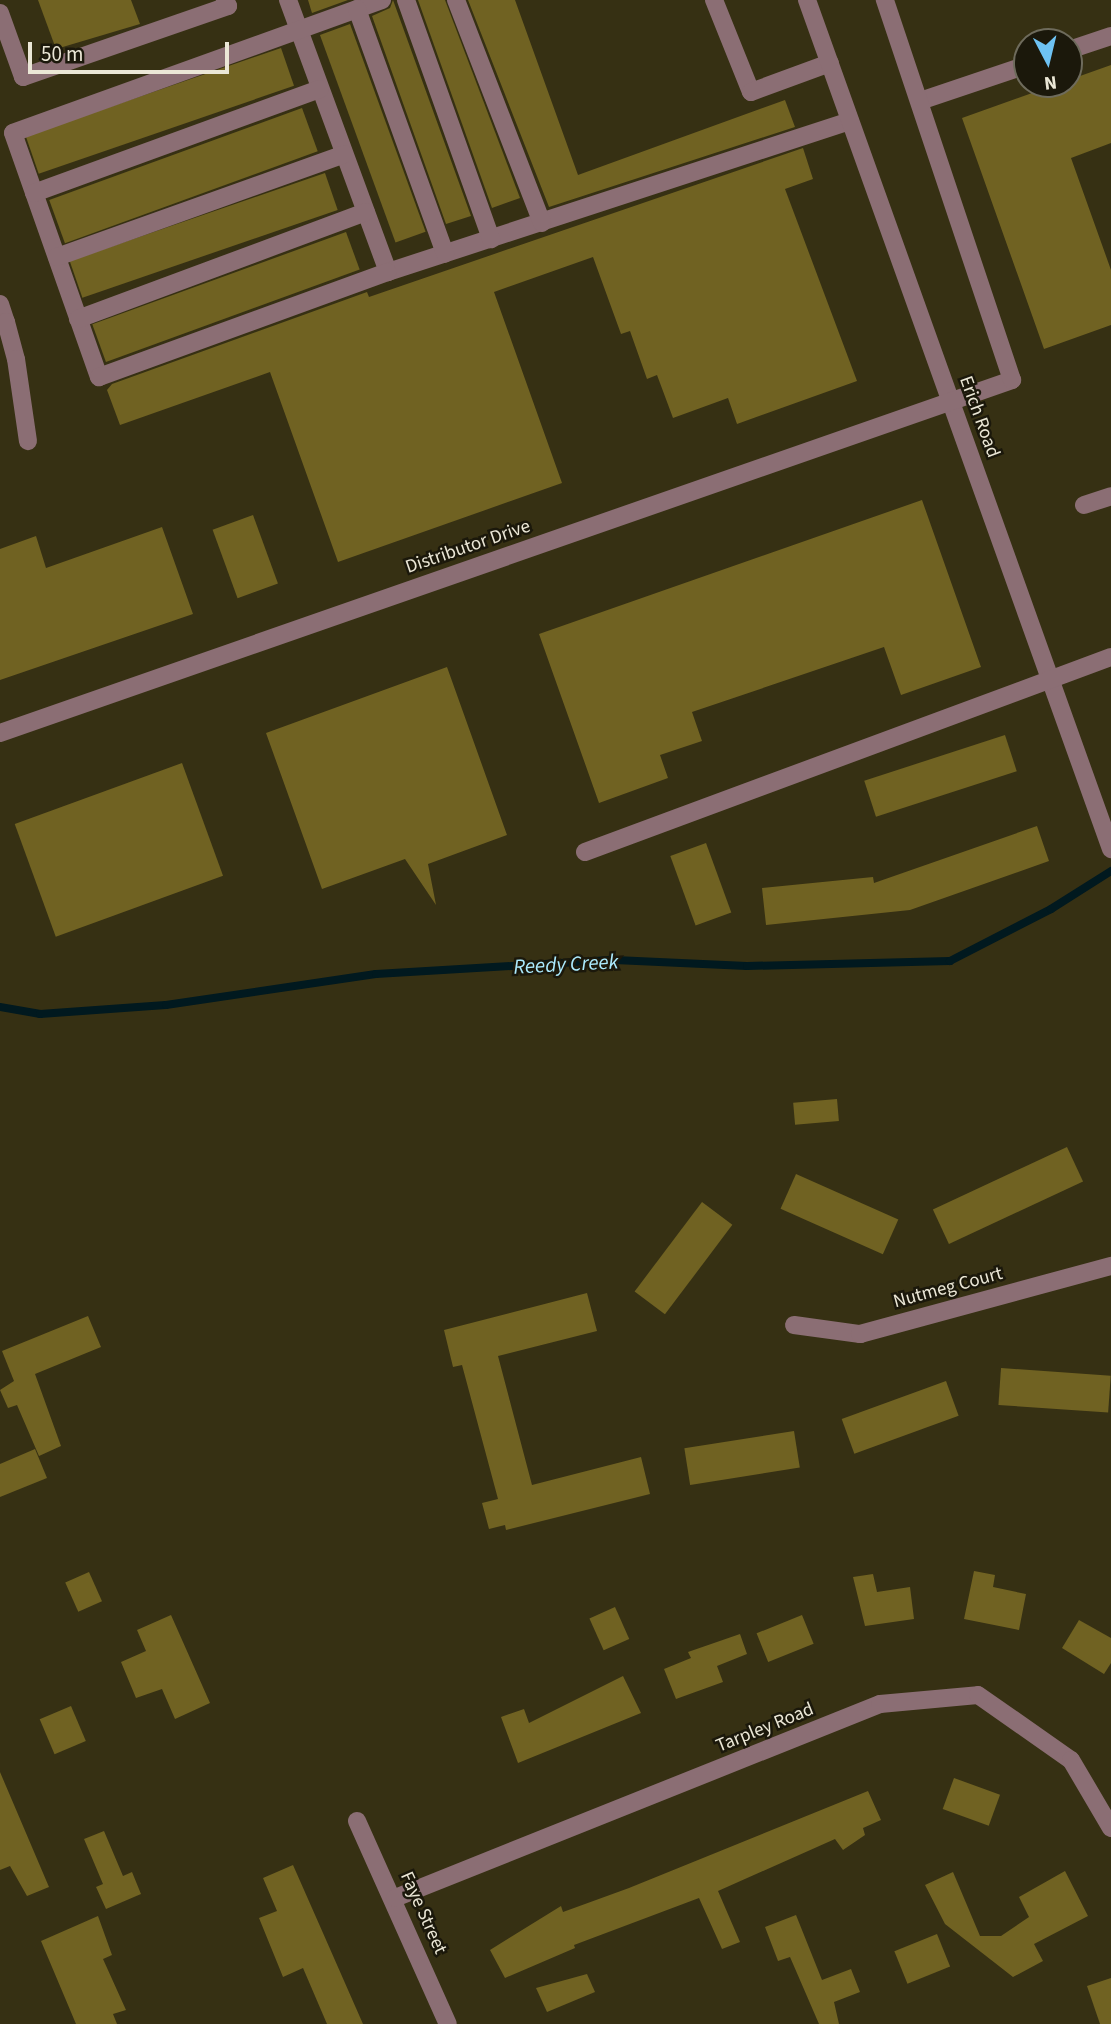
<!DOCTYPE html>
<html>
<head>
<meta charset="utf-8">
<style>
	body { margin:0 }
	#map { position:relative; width:1111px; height:2024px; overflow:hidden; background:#363013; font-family:"Source Sans 3",sans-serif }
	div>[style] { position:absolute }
	.stream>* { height:8px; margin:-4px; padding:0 4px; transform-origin:4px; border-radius:4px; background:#01191f }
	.building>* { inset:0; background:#706222; transform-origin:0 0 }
	.minor>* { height:18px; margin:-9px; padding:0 9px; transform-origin:9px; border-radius:9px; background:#8b6e74 }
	span { translate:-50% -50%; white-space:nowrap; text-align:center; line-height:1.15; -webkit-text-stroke:5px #1b180b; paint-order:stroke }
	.street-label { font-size:19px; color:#ebe7d6 }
	.water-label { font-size:21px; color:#acebfe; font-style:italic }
	.north { position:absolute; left:1013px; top:28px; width:70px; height:70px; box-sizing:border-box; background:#1b180b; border:2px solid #6e6b5c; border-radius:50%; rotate:173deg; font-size:19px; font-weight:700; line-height:28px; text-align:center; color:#ebe7d6 }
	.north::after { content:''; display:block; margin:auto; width:24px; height:32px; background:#6ec2f3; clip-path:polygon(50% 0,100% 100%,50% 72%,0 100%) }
	.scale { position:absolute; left:28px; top:42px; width:201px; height:32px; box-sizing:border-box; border:4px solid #ebe7d6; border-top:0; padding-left:9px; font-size:21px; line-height:24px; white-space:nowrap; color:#ebe7d6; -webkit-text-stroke:5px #1b180b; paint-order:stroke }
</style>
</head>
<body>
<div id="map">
	<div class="stream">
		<i style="left:0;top:1007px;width:41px;rotate:9.9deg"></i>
		<i style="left:40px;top:1014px;width:126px;rotate:-4.1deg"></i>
		<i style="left:166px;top:1005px;width:212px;rotate:-8.4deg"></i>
		<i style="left:376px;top:974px;width:239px;rotate:-3.4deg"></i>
		<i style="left:615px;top:960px;width:132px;rotate:2.6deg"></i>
		<i style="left:747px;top:966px;width:203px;rotate:-1.4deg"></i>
		<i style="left:950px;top:961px;width:114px;rotate:-27.2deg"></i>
		<i style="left:1051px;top:909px;width:71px;rotate:-32.3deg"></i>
	</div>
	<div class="building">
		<i style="clip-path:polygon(38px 0,131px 0,140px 24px,56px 49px)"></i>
		<i style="clip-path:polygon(308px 0,348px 0,312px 13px)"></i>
		<i style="clip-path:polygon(393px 0,471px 216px,446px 224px,372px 16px,390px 8px)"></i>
		<i style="clip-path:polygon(418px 0,445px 0,520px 198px,492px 208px)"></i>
		<i style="clip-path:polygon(468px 0,515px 0,578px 175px,785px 100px,795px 127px,549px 207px)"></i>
		<i style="left:350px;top:24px;width:221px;height:32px;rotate:70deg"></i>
		<i style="left:281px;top:48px;width:40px;height:270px;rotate:71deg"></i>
		<i style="clip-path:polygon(1111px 65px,1111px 143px,1071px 158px,1111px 270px,1111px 325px,1044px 349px,962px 118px)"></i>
		<i style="left:302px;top:108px;width:46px;height:269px;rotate:70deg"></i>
		<i style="clip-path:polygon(803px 148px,813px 179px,785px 189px,857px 381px,737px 424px,728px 398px,673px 418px,657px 375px,647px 379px,630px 331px,621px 334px,593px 257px,494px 292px,562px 483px,338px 562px,270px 372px,120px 425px,107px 390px,112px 384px,367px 292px,369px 297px)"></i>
		<i style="left:325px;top:173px;width:39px;height:270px;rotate:71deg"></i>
		<i style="left:346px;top:232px;width:40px;height:270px;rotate:70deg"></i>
		<i style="clip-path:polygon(922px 500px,981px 667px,901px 695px,884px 647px,692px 712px,702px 741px,660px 755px,668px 778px,599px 803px,539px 634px)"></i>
		<i style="left:253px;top:515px;width:73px;height:43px;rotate:70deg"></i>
		<i style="clip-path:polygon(162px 527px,193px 614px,0 680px,0 549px,36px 536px,46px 568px)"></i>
		<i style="clip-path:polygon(447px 667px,507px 835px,428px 864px,436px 905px,405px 859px,322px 889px,266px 733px)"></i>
		<i style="left:1005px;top:735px;width:38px;height:148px;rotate:72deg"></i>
		<i style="left:182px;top:763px;width:120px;height:178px;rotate:70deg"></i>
		<i style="clip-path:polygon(1037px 826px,1049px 861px,910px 910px,766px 925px,762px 888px,873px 877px,874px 883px)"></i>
		<i style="left:706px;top:843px;width:74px;height:38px;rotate:70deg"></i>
		<i style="left:837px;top:1099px;width:22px;height:44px;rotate:85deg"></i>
		<i style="left:1067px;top:1147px;width:38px;height:148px;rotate:65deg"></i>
		<i style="left:796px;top:1174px;width:112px;height:38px;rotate:24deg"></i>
		<i style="left:702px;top:1202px;width:38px;height:112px;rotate:37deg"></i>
		<i style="clip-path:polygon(587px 1293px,597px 1331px,498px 1356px,532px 1485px,641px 1457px,650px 1494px,506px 1530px,505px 1525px,489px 1529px,482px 1503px,498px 1499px,462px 1365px,453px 1367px,444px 1330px)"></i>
		<i style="clip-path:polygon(88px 1316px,101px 1347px,35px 1374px,61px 1446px,39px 1456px,17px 1405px,8px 1408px,0 1390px,14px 1381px,2px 1351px)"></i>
		<i style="left:1001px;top:1368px;width:110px;height:37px;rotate:4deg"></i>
		<i style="left:946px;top:1381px;width:37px;height:111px;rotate:70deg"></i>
		<i style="left:794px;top:1431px;width:37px;height:111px;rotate:81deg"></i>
		<i style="clip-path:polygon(35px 1449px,47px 1478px,0 1497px,0 1464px)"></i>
		<i style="clip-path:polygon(974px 1571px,995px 1575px,993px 1587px,1026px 1594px,1019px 1630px,964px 1619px)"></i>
		<i style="left:89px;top:1572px;width:32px;height:26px;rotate:66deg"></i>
		<i style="clip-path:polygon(873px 1574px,877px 1592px,910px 1587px,914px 1619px,865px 1626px,853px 1577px)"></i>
		<i style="left:615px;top:1607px;width:35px;height:28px;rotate:66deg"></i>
		<i style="clip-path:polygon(171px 1615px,210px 1703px,175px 1719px,162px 1689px,136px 1698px,121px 1662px,146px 1651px,137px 1630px)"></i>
		<i style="left:802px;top:1615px;width:31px;height:49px;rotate:68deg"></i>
		<i style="clip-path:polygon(1079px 1620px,1111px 1638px,1111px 1663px,1104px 1674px,1062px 1648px)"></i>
		<i style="clip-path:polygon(740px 1634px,747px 1654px,717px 1666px,723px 1682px,676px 1699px,664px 1669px,691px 1658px,688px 1652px)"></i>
		<i style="clip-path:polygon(623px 1676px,641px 1713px,518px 1763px,501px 1717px,524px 1709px,529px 1723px)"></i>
		<i style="left:71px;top:1706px;width:38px;height:34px;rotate:67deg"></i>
		<i style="clip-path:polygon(0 1772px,49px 1887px,27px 1896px,10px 1866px,0 1870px)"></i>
		<i style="left:954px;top:1778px;width:49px;height:33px;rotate:20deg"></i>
		<i style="clip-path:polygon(868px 1791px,881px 1820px,863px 1828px,865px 1835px,843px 1850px,835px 1839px,718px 1891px,740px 1942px,722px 1949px,699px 1898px,574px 1945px,575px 1948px,505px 1978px,490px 1950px,561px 1906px,563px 1912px,629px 1888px)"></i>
		<i style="clip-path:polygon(104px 1831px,123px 1876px,132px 1872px,141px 1894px,106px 1909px,96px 1887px,103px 1884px,84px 1839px)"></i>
		<i style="clip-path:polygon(293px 1865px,323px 1933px,363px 2024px,327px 2024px,303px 1968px,283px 1977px,259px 1918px,277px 1911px,263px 1878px)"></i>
		<i style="clip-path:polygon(1065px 1871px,1088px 1916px,1034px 1944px,1043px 1961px,1013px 1977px,945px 1924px,925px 1885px,953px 1872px,980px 1936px,1001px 1936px,1029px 1917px,1019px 1897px)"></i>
		<i style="clip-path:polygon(796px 1915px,822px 1980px,851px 1969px,860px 1992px,834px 2002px,839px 2024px,819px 2024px,790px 1957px,778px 1961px,765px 1927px)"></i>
		<i style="clip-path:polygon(98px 1916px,112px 1955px,103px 1959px,126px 2010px,113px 2014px,117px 2024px,76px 2024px,41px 1941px)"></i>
		<i style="left:937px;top:1934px;width:35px;height:46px;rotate:68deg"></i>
		<i style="clip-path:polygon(587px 1974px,595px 1992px,547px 2012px,536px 1988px)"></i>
		<i style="clip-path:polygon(1111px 1978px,1111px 2024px,1100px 2024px,1087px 1986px)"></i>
	</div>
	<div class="minor">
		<i style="left:288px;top:0;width:290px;rotate:69.8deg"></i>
		<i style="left:388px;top:272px;width:486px;rotate:-18.1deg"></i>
		<i style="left:382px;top:0;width:392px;rotate:160.2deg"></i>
		<i style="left:13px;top:133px;width:259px;rotate:70.6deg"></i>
		<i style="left:99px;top:377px;width:307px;rotate:-20deg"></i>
		<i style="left:406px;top:0;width:254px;rotate:70.4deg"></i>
		<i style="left:456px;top:0;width:239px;rotate:68.9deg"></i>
		<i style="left:714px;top:0;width:99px;rotate:68.1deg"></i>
		<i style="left:751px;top:92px;width:84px;rotate:-20.2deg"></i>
		<i style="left:807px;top:0;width:902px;rotate:70.3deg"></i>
		<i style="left:357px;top:9px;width:260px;rotate:70.2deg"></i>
		<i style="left:0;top:13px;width:68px;rotate:70.2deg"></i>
		<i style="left:23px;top:77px;width:217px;rotate:-19.1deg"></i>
		<i style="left:228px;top:6px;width:7px;rotate:-117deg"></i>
		<i style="left:1069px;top:50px;width:44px;rotate:-18.4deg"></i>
		<i style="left:920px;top:101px;width:113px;rotate:-18.6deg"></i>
		<i style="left:34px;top:193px;width:304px;rotate:-20deg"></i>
		<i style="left:57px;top:257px;width:305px;rotate:-19.7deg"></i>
		<i style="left:0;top:304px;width:19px;rotate:72deg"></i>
		<i style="left:78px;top:319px;width:307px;rotate:-20.4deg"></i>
		<i style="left:0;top:323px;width:6px;rotate:-9deg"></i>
		<i style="left:6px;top:322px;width:38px;rotate:75deg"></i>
		<i style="left:16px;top:359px;width:83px;rotate:81.7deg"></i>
		<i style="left:1084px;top:505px;width:28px;rotate:-18deg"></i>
		<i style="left:0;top:733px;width:1072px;rotate:-19.23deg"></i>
		<i style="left:1012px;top:380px;width:401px;rotate:-108.5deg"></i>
		<i style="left:585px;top:852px;width:561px;rotate:-20.34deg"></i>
		<i style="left:794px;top:1325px;width:67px;rotate:7.8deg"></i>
		<i style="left:860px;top:1334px;width:260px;rotate:-15.2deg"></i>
		<i style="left:357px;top:1821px;width:222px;rotate:65.9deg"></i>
		<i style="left:395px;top:1898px;width:522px;rotate:-21.8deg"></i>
		<i style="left:880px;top:1704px;width:98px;rotate:-5.2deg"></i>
		<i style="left:978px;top:1695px;width:113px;rotate:35deg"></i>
		<i style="left:1071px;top:1760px;width:79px;rotate:59.5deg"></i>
	</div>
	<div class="street-label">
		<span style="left:979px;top:417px;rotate:70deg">Erich Road</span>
		<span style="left:468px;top:547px;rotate:-19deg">Distributor Drive</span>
		<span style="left:948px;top:1288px;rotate:-15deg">Nutmeg Court</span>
		<span style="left:765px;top:1728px;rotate:-22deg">Tarpley Road</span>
		<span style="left:423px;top:1913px;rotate:66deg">Faye Street</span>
	</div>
	<div class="water-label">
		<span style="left:566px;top:964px;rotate:-3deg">Reedy Creek</span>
	</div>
	<div class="north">N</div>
	<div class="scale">50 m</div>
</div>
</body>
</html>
